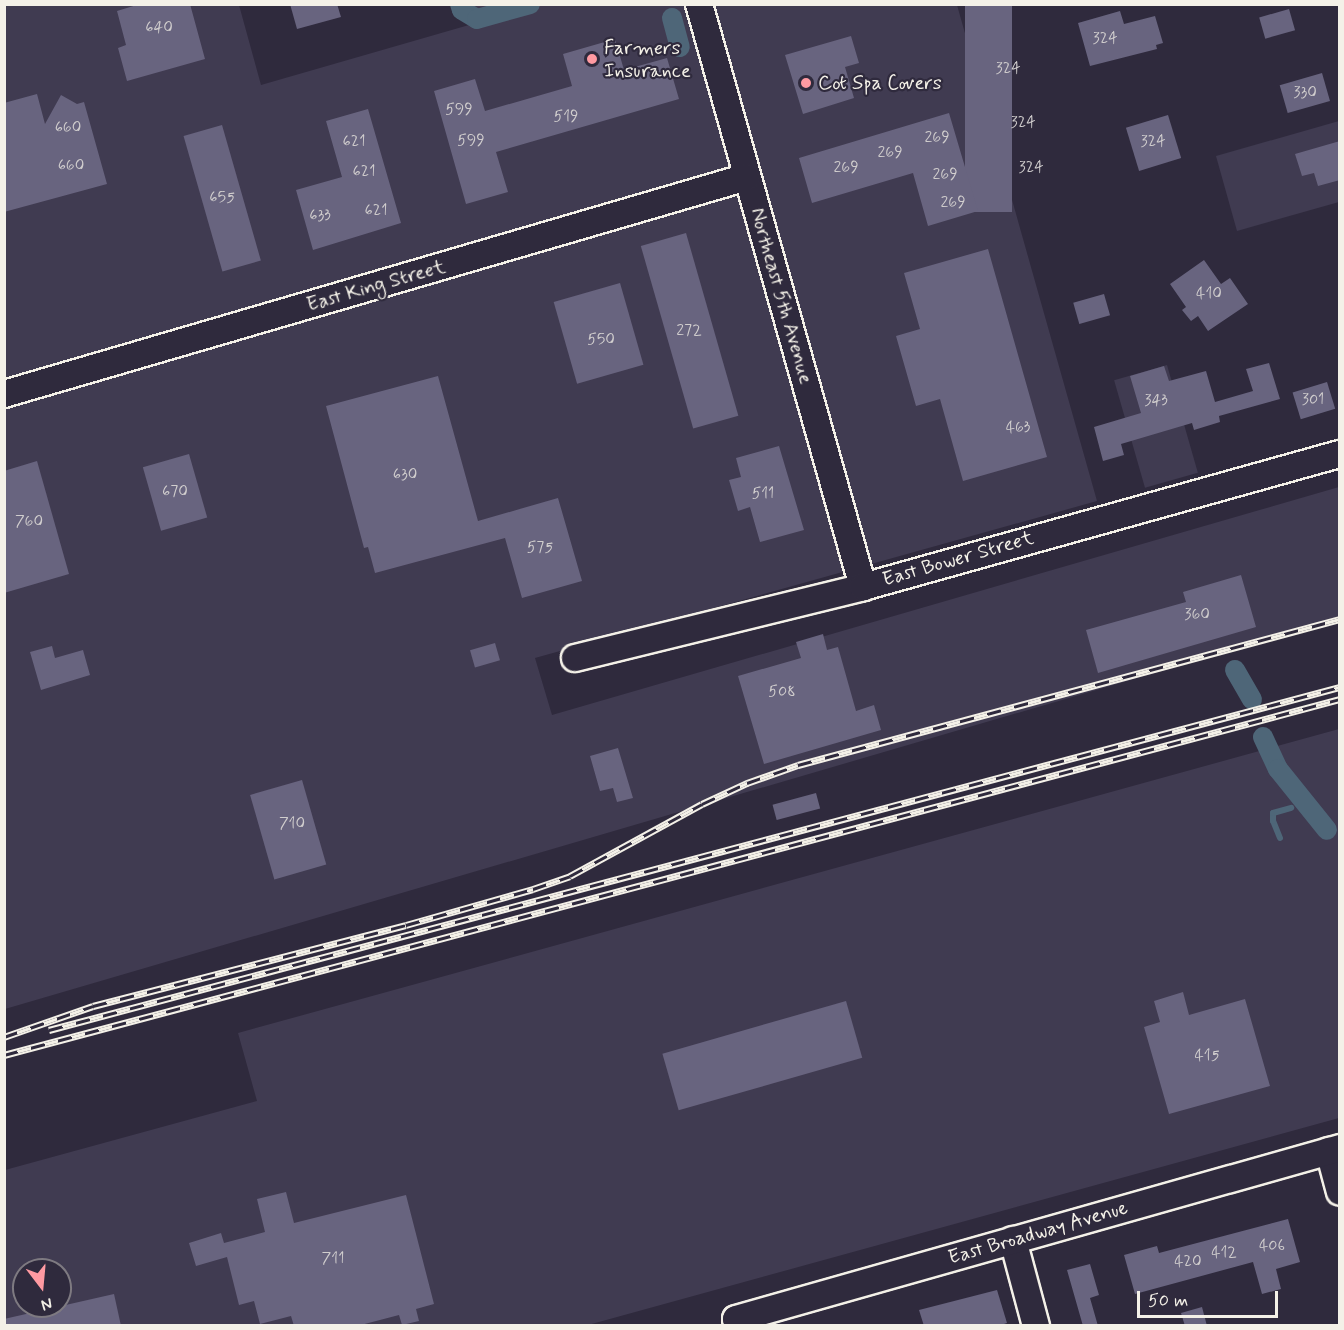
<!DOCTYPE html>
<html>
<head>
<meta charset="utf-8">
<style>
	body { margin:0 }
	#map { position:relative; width:1344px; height:1330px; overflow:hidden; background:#2f2a3d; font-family:Mynerve,sans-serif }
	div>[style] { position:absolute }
	.built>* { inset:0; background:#403b51; transform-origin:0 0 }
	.stream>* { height:6px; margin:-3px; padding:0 3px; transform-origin:3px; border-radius:3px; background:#4e6678 }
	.canal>* { height:20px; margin:-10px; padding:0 10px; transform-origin:10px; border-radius:10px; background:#4e6678 }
	.building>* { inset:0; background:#68647f; transform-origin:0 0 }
	.roads { filter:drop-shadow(2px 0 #f4f1e8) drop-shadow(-2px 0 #f4f1e8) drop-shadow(0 2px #f4f1e8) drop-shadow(0 -2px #f4f1e8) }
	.minor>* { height:26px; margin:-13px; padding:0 13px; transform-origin:13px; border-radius:13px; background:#2f2a3d }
	.rail>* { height:7px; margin-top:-3.5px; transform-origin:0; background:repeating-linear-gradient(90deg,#2f2a3d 0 14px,#f4f1e8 0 28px); box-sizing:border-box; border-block:2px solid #f4f1e8 }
	.dots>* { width:16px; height:16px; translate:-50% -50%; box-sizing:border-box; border:3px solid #2f2a3d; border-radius:50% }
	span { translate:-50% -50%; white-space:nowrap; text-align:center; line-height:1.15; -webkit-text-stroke:4.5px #2f2a3d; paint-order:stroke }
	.number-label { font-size:16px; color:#d1cece }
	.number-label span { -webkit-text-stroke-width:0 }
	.poi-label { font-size:20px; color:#f4f1e8 }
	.left { translate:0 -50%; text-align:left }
	.street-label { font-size:20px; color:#f4f1e8 }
	.frame { position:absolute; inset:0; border:6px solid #f4f1e8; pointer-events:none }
	.north { position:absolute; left:12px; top:1258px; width:60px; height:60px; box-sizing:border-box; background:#2f2a3d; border:2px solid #7e7a81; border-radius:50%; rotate:164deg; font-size:16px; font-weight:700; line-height:24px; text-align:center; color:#f4f1e8 }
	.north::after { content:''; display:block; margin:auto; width:21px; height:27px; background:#ff9aa2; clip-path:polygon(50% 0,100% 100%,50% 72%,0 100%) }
	.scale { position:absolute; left:1137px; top:1291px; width:141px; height:27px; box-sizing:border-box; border:3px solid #f4f1e8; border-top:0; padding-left:8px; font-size:18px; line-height:21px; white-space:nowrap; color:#f4f1e8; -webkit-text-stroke:4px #2f2a3d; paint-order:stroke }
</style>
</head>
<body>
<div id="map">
	<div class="built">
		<i style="clip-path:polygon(5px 5px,239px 5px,261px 85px,469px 25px,463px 5px,957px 5px,1097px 501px,535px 658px,552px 715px,1339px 487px,1339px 619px,5px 1009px)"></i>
		<i style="clip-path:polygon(1339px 121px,1339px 202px,1237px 231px,1216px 156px)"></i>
		<i style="left:1167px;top:365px;width:112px;height:55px;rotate:74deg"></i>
		<i style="clip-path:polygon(evenodd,1339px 729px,1339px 1118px,588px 1325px,5px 1326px,5px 1170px,257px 1101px,238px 1033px,1339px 729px,24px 1270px,60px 1270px,60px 1306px,24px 1306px,24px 1270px)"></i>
	</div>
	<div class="stream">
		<i style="left:1280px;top:838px;width:18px;rotate:-112deg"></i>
		<i style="left:1273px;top:821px;width:8px;rotate:-90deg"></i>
		<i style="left:1273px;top:813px;width:19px;rotate:-16deg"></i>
	</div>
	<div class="canal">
		<i style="left:460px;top:4px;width:6px;rotate:72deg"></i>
		<i style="left:462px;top:10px;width:17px;rotate:31deg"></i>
		<i style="left:477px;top:19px;width:55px;rotate:-15.8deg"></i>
		<i style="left:672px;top:18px;width:30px;rotate:75deg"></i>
		<i style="left:1235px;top:670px;width:34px;rotate:60deg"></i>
		<i style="left:1263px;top:737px;width:35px;rotate:65deg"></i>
		<i style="left:1278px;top:769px;width:78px;rotate:51.2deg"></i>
	</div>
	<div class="building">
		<i style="clip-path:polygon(140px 4px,190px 4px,205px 59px,127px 81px,118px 48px,126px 45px,117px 11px)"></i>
		<i style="clip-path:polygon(290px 4px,337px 4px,341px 17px,297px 29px)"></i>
		<i style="left:965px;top:4px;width:47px;height:208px"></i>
		<i style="left:1289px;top:9px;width:22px;height:31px;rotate:74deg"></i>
		<i style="clip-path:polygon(1120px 11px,1124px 24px,1155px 16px,1163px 43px,1156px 45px,1157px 49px,1090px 66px,1078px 23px)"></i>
		<i style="clip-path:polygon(851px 36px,859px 63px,845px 67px,854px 98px,803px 114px,785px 55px)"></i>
		<i style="clip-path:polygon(615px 39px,624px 70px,667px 58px,679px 99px,496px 152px,508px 192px,466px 204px,434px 91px,475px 79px,485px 111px,572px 86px,563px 54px)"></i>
		<i style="left:1322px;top:73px;width:29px;height:44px;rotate:74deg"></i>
		<i style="clip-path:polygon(37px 94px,45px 124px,61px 95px,77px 104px,84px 102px,107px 184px,4px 212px,4px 103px)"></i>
		<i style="clip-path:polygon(368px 109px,401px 223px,313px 250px,296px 190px,342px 177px,326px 121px)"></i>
		<i style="clip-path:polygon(949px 113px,978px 211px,928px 226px,913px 173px,812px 203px,799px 158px)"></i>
		<i style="left:1168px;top:115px;width:45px;height:44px;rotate:73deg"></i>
		<i style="left:222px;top:125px;width:141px;height:40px;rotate:74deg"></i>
		<i style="clip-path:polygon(1340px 141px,1340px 180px,1318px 186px,1314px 173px,1302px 176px,1295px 154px)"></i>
		<i style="left:686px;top:233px;width:190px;height:47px;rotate:74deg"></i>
		<i style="clip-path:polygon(988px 249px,1047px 457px,963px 481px,940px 399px,916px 406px,896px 336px,920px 329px,904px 273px)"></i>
		<i style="clip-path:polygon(1204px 260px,1221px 284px,1230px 278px,1248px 304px,1208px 331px,1198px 316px,1191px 321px,1182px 310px,1186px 307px,1170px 284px)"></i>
		<i style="left:620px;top:283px;width:85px;height:69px;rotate:74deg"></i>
		<i style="left:1104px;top:294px;width:22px;height:32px;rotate:74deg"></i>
		<i style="clip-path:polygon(1269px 363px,1280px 399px,1219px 416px,1220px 422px,1194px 430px,1192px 423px,1121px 444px,1124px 455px,1103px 461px,1094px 427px,1141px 413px,1130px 376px,1164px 366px,1169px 381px,1206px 371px,1215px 402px,1253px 391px,1246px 369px)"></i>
		<i style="clip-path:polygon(438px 376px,478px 521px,558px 498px,582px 581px,522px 598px,505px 538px,375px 573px,368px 547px,364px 548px,326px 406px)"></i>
		<i style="left:1327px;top:382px;width:28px;height:36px;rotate:73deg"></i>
		<i style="clip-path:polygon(779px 446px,804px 530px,760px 542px,750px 507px,738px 511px,729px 480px,741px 477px,736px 458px)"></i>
		<i style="left:189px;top:454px;width:66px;height:48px;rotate:74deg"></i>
		<i style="clip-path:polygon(37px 461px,69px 574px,4px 593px,4px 471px)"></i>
		<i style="clip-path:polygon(1241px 575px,1256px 627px,1098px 673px,1086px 630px,1186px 602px,1183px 592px)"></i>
		<i style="clip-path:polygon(823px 634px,827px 650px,838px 647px,856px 711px,874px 705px,881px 730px,764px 764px,738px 676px,801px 658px,796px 642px)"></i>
		<i style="left:495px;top:643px;width:18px;height:26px;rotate:74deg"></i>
		<i style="clip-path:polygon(52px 646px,55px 658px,83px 650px,90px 675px,41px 690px,30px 652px)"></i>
		<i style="clip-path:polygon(618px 748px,633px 798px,617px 802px,613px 788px,600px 791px,590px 756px)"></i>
		<i style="left:302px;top:780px;width:88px;height:54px;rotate:74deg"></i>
		<i style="left:816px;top:793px;width:16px;height:45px;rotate:75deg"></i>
		<i style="clip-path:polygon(1183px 992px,1189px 1015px,1245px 999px,1270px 1086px,1169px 1114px,1144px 1027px,1160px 1022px,1154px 1001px)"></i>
		<i style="left:846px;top:1001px;width:59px;height:191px;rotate:74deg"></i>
		<i style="clip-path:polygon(286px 1192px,294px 1223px,406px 1195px,434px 1304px,416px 1309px,419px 1321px,402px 1325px,399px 1315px,357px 1326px,294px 1326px,291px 1316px,260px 1324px,254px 1301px,239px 1305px,227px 1257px,196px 1266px,189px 1243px,221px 1233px,224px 1243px,265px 1232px,257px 1199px)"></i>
		<i style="clip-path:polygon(1288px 1219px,1300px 1262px,1276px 1269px,1281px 1289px,1262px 1294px,1253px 1262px,1135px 1294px,1124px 1255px,1157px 1246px,1159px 1253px)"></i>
		<i style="clip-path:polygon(1090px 1264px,1099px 1295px,1090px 1298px,1098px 1326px,1083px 1326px,1067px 1270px)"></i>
		<i style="clip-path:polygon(997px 1290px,1007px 1323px,998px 1326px,924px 1326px,919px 1310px)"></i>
		<i style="clip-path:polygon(114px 1294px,121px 1326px,5px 1326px,4px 1319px)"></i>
		<i style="clip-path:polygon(1202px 1307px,1207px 1326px,1185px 1326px,1181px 1313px)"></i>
	</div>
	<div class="roads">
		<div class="minor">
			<i style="left:699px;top:4px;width:606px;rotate:74.29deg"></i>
			<i style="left:4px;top:394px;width:774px;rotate:-16.28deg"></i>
			<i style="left:575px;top:658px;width:297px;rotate:-13.8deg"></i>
			<i style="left:863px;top:587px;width:495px;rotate:-15.6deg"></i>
			<i style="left:1329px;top:1151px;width:42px;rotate:75deg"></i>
			<i style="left:1013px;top:1240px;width:89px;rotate:75deg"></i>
			<i style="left:738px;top:1326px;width:7px;rotate:-106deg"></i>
			<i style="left:736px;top:1319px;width:628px;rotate:-15.81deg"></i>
		</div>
	</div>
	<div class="rail">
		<i style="left:49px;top:1030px;width:1336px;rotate:-14.88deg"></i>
		<i style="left:4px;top:1037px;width:94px;rotate:-19.2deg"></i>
		<i style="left:93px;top:1006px;width:323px;rotate:-14.5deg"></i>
		<i style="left:406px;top:925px;width:132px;rotate:-15.8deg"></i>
		<i style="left:533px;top:889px;width:39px;rotate:-19deg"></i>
		<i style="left:570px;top:876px;width:150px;rotate:-28.6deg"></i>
		<i style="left:702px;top:804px;width:50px;rotate:-25deg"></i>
		<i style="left:747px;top:783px;width:54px;rotate:-19.4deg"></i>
		<i style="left:798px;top:765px;width:561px;rotate:-15.08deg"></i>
		<i style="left:4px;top:1055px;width:1383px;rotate:-14.92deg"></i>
	</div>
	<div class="dots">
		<i style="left:592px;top:59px;background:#ff9aa2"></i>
		<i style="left:806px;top:83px;background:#ff9aa2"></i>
	</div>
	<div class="number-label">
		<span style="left:159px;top:28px">640</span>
		<span style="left:1105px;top:39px">324</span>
		<span style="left:1008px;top:69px">324</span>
		<span style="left:1305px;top:93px">330</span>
		<span style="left:459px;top:110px">599</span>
		<span style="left:566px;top:117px">519</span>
		<span style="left:1023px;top:123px">324</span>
		<span style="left:68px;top:128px">660</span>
		<span style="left:937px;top:138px">269</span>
		<span style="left:471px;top:141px">599</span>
		<span style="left:354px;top:142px">621</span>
		<span style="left:1153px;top:142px">324</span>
		<span style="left:890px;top:153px">269</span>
		<span style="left:71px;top:166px">660</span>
		<span style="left:846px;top:168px">269</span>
		<span style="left:1031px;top:168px">324</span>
		<span style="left:364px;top:172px">621</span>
		<span style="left:945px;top:175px">269</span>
		<span style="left:222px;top:198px">655</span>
		<span style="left:953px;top:203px">269</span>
		<span style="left:376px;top:211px">621</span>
		<span style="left:320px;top:216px">633</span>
		<span style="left:1209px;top:294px">410</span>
		<span style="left:689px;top:331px">272</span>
		<span style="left:601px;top:340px">550</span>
		<span style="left:1313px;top:400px">301</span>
		<span style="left:1156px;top:401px">343</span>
		<span style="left:1018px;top:428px">463</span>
		<span style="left:405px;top:475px">630</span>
		<span style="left:175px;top:492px">670</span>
		<span style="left:763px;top:494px">511</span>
		<span style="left:29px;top:522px">760</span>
		<span style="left:540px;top:548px">575</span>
		<span style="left:1197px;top:615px">360</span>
		<span style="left:782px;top:692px">508</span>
		<span style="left:292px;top:824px">710</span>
		<span style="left:1207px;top:1056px">415</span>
		<span style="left:1272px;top:1246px">406</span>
		<span style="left:1224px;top:1253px">412</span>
		<span style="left:333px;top:1259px">711</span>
		<span style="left:1188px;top:1262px">420</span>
	</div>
	<div class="poi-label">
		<span class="left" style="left:604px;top:60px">Farmers<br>Insurance</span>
		<span class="left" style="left:818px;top:83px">Cot Spa Covers</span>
	</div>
	<div class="street-label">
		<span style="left:376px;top:286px;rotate:-16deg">East King Street</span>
		<span style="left:781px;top:296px;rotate:74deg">Northeast 5th Avenue</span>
		<span style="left:958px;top:559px;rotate:-16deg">East Bower Street</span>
		<span style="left:1038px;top:1233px;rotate:-16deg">East Broadway Avenue</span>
	</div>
	<div class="frame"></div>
	<div class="north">N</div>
	<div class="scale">50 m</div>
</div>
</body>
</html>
